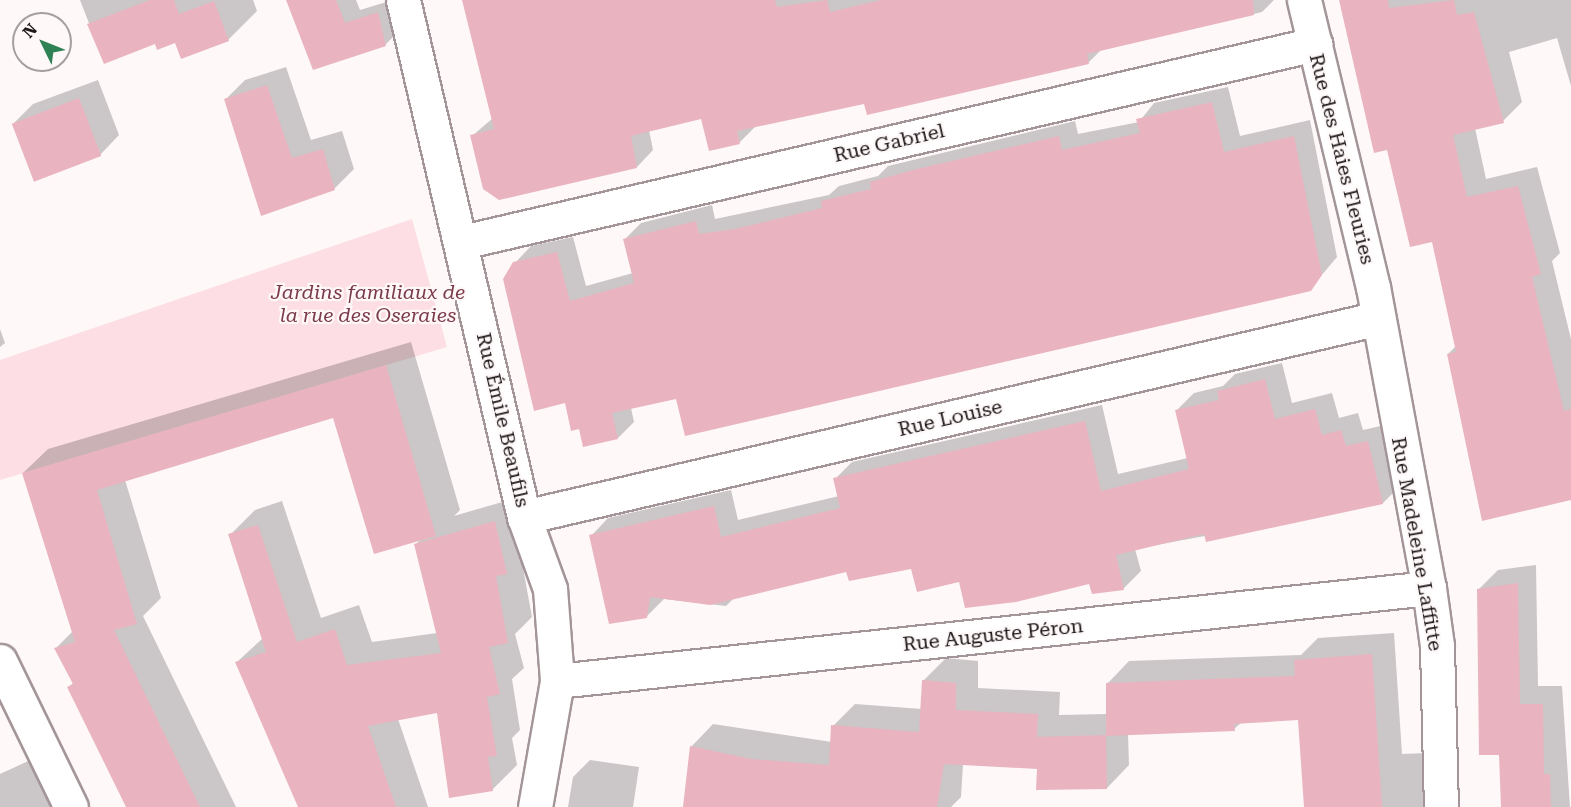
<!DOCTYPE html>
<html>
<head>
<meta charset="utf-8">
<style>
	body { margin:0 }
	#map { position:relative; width:1571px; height:807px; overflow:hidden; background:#fef8f9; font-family:"Roboto Serif",serif }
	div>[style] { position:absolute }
	.green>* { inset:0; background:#fcdee4 }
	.shadow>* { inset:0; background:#0003 }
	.building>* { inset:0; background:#e9b4bf; transform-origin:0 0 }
	.roads { filter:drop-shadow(2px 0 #a39598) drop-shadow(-2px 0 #a39598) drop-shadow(0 2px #a39598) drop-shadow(0 -2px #a39598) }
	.street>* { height:33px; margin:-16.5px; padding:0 16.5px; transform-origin:16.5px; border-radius:16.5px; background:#fff }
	span { translate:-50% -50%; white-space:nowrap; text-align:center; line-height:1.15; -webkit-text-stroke:4.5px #fef8f9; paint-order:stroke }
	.street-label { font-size:20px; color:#1e191a }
	.park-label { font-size:20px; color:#7c3b4c; font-style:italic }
	.north { position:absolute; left:12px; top:12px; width:60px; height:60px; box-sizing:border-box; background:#fef8f9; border:2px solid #a49fa0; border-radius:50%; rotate:313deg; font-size:16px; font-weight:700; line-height:24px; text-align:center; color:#1e191a }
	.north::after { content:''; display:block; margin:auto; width:21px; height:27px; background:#2f8255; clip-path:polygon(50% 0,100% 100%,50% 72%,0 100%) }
</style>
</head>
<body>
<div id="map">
	<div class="green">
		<i style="clip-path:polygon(412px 219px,447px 347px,0 480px,0 360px)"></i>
	</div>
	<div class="shadow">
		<i style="clip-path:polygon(80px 0,253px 0,257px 11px,228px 40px,156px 42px,104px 62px)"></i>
		<i style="clip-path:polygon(287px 0,356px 0,360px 10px,393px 0,400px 30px,385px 45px)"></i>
		<i style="clip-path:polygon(465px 0,1274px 0,1262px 12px,1102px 49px,1089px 62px,868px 113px,865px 102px,757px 125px,740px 142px,710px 149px,702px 117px,649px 130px,653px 150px,637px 167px,472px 136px,493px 118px)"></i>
		<i style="clip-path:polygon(1341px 0,1571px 0,1571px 86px,1557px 38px,1509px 52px,1522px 102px,1503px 121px,1475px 128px,1486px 179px,1537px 167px,1560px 253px,1552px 261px,1571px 339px,1571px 487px,1448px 354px,1456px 346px,1433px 240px,1388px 148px)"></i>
		<i style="clip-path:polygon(286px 67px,311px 140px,342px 131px,354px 169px,335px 188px,262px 214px,226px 99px,245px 80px)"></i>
		<i style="clip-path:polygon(98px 80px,119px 135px,100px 155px,14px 123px,33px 104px)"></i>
		<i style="clip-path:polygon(1228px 87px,1240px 136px,1310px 120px,1337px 257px,1310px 289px,677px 397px,631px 408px,634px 422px,618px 438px,580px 428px,515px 263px,531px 246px,573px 237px,586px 286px,633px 273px,624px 240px,641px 223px,712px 205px,715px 219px,829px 195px,839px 186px,878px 176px,888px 166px,1075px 121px,1078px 134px,1139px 122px,1154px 103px)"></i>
		<i style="clip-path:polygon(0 329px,5px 343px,0 347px)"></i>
		<i style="clip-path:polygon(411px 342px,460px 510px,454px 516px,519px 497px,521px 557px,532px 617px,515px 634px,524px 668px,512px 679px,520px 730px,512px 738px,517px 765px,492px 790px,438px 711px,398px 719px,428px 807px,300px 807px,237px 662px,263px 638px,230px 535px,255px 510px,282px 501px,321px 618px,359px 605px,372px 642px,437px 633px,415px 545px,421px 539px,334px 416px,125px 480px,161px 598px,143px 616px,236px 807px,128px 807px,69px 687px,74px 682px,56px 648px,73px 631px,23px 473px,48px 449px)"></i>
		<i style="clip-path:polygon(1282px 363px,1292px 403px,1332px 393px,1339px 418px,1358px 413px,1363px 430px,1385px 425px,1400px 486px,1383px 503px,1135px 549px,1141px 571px,1123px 589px,1091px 582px,960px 580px,912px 567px,847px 571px,735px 597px,726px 606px,664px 599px,647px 616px,591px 536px,608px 518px,731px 490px,738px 520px,839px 496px,835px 479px,852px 462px,1102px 405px,1118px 474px,1188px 458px,1177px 410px,1194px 393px,1223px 386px,1235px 374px)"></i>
		<i style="clip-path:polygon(1536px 565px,1538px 686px,1562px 686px,1570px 807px,1502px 807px,1501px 754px,1479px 589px,1498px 570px)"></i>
		<i style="clip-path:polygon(1394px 633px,1402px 754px,1427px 753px,1429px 807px,1305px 807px,1300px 719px,1242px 722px,1234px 729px,1128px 734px,1129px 765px,1107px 788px,1039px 768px,963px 764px,961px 797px,951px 807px,685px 807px,691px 747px,713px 724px,832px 742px,833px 726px,855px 704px,922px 709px,923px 681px,946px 658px,978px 661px,978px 688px,1060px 692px,1059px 715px,1107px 714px,1107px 684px,1129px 661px,1301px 655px,1318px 638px)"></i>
		<i style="clip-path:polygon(37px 757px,61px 807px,0 807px,0 774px)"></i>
		<i style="clip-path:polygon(590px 760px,639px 767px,633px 807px,568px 807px,573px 777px)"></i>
	</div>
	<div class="building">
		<i style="clip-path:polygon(150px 0,174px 0,179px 14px,214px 1px,229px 41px,181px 59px,175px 43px,157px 50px,155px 44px,104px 64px,87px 24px)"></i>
		<i style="clip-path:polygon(286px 0,336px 0,345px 23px,378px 12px,386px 46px,313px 70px)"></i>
		<i style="clip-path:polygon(462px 0,775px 0,777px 7px,827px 0,830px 12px,881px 0,1253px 0,1254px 15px,1087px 54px,1089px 64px,867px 115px,864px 104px,737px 131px,740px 144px,709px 151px,701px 119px,631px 136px,637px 168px,499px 200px,483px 189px,470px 135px,494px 129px)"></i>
		<i style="clip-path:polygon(1339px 0,1388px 0,1389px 8px,1454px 0,1457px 15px,1474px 12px,1504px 123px,1453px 135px,1467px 197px,1518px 186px,1541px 274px,1532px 277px,1564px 411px,1571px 409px,1571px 500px,1482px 521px,1447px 354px,1456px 352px,1432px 242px,1410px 247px,1387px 150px,1374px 153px)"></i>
		<i style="clip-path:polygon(267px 85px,292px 158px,323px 149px,335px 190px,261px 216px,224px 99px)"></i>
		<i style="left:79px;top:98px;width:62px;height:72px;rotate:69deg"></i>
		<i style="clip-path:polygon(1212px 102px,1224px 152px,1294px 136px,1322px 275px,1311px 291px,685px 436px,676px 399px,612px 413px,618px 439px,583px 447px,579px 429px,571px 431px,565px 403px,534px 411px,503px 279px,513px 262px,557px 252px,570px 301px,634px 283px,623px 239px,696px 221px,699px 234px,735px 229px,822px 208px,821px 201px,871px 189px,870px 182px,913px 170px,1059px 136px,1062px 150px,1140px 133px,1136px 119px)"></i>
		<i style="clip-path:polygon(386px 365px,436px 536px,374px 554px,333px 418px,97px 490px,137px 624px,114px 630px,200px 807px,126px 807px,67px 687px,73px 684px,54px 648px,75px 642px,22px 473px)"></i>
		<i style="clip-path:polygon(1265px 379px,1275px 419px,1315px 409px,1322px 435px,1341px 430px,1346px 446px,1368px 441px,1383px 504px,1206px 542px,1204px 534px,1116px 555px,1124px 590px,1092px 594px,1089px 584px,1016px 602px,965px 608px,959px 582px,917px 592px,911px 569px,849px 581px,846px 572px,710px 605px,650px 597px,647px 618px,609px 624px,589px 535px,714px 506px,721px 537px,840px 508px,833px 478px,1085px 421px,1101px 491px,1189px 469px,1175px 410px,1219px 400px,1217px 391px)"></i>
		<i style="clip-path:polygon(495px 521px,507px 574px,496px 576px,508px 643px,489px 647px,500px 694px,487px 697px,497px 756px,488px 757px,493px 791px,449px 798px,437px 713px,368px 726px,396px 807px,298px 807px,235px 662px,266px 652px,228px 534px,258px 525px,297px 642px,335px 629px,347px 665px,441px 653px,414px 544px)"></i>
		<i style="clip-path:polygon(1518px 583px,1520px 704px,1543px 704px,1544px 774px,1550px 774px,1551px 807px,1501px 807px,1499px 755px,1479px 755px,1477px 589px)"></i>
		<i style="clip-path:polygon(1372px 654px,1382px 807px,1304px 807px,1298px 720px,1234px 724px,1235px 731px,1106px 736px,1107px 789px,1036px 790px,1037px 769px,944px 764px,937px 807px,683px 807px,690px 746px,751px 759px,829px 765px,831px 725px,919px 732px,922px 680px,956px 683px,956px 710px,1038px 714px,1037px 737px,1106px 735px,1106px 683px,1295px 676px,1294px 660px)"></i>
	</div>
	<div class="roads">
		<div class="street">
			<i style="left:403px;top:0;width:531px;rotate:76.83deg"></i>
			<i style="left:524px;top:517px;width:77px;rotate:70.1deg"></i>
			<i style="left:550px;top:589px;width:92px;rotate:85.6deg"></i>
			<i style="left:557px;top:681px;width:128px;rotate:99.9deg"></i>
			<i style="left:1304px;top:0;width:295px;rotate:76.5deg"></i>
			<i style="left:1373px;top:287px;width:306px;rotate:79.5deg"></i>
			<i style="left:1429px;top:588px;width:59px;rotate:82.1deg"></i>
			<i style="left:1437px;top:646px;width:161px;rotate:88.6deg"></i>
			<i style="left:462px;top:242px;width:876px;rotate:-13.07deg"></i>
			<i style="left:524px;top:517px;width:874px;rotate:-13.1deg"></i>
			<i style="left:0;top:661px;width:162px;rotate:64.1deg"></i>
			<i style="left:557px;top:681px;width:877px;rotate:-6.09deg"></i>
		</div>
	</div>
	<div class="street-label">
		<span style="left:889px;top:143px;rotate:-13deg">Rue Gabriel</span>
		<span style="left:1342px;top:159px;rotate:76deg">Rue des Haies Fleuries</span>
		<span style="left:950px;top:418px;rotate:-13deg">Rue Louise</span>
		<span style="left:503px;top:420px;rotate:77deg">Rue Émile Beaufils</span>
		<span style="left:1417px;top:544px;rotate:80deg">Rue Madeleine Laffitte</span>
		<span style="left:993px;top:635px;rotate:-6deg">Rue Auguste Péron</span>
	</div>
	<div class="park-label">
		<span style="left:368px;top:304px">Jardins familiaux de<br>la rue des Oseraies</span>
	</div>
	<div class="north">N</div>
</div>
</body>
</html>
